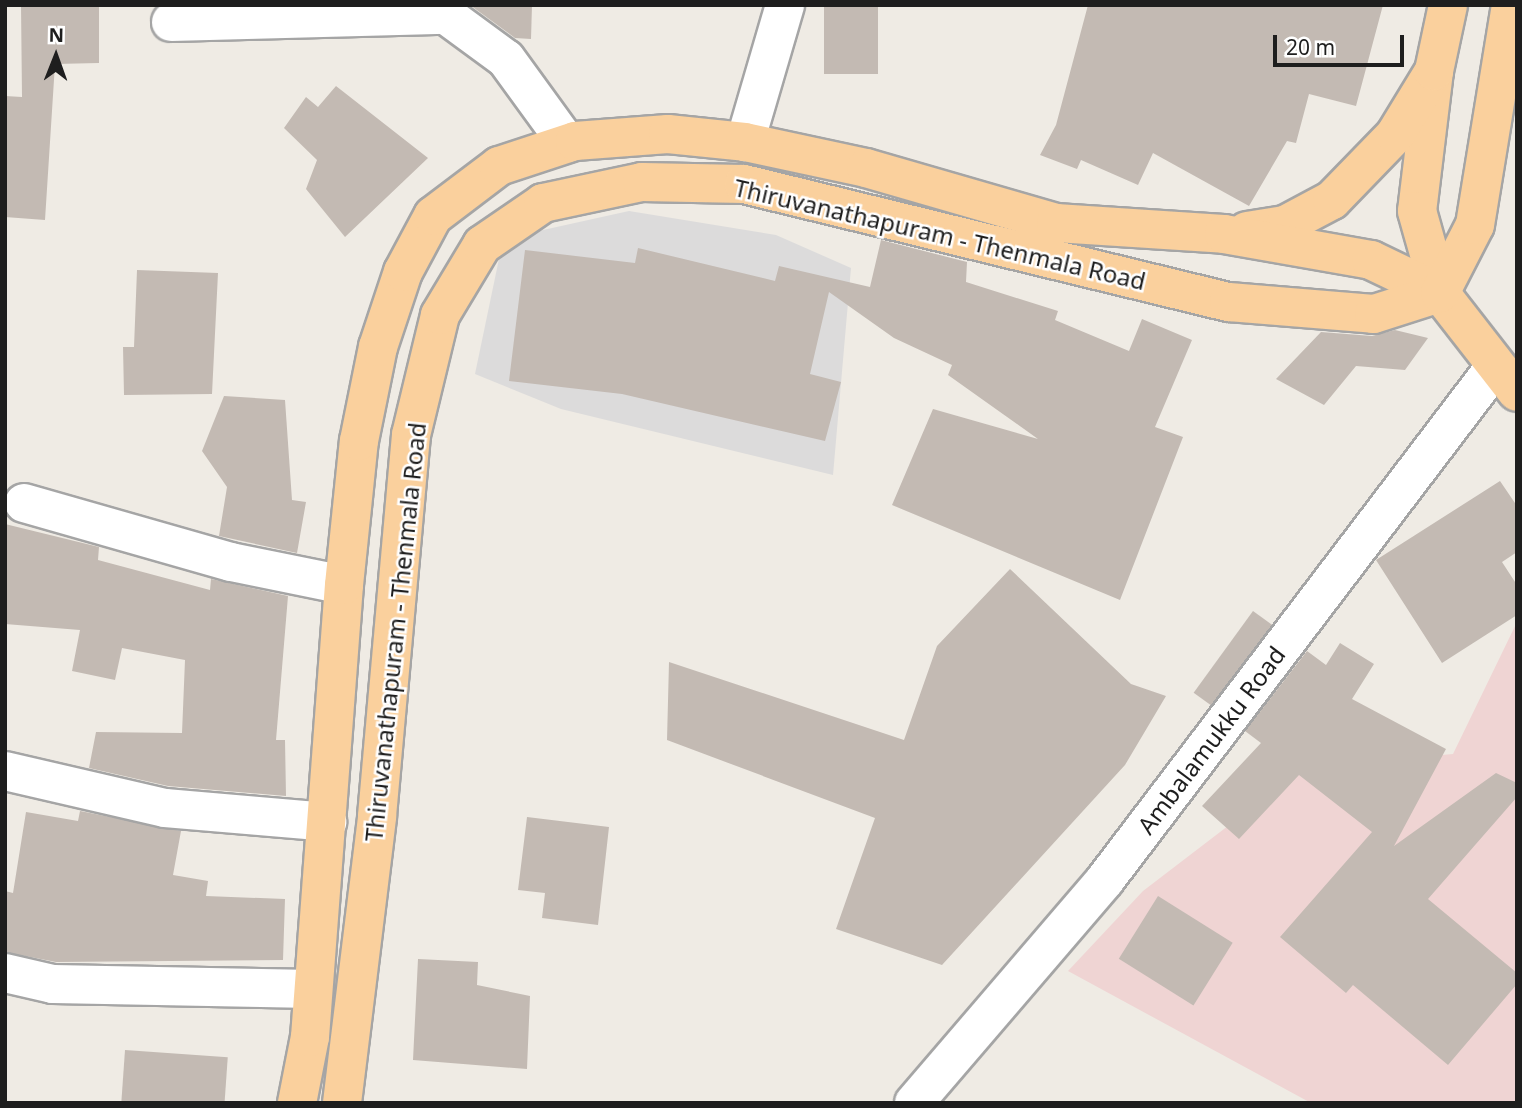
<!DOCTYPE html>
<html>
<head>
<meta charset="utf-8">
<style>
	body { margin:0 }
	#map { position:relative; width:1522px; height:1108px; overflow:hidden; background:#efebe4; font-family:"Noto Sans",sans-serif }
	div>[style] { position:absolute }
	.residential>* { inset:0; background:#dcdbdb }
	.commercial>* { inset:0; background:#efd4d3 }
	.building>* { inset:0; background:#c3bab3; transform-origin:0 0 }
	.roads { filter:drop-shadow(2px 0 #a5a5a5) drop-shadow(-2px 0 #a5a5a5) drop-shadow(0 2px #a5a5a5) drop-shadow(0 -2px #a5a5a5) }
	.minor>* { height:38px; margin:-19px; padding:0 19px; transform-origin:19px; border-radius:19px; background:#fff }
	.major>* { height:38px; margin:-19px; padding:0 19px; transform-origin:19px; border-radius:19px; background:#fad09d }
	span { translate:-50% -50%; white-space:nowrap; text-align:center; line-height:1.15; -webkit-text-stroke:5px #fff; paint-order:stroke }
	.street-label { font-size:24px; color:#1e1e1e }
	.frame { position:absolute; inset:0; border:7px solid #1e1e1e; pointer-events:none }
	.north { position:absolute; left:21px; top:21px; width:70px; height:70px; -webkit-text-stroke:5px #fff; paint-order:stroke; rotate:1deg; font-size:19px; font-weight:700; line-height:28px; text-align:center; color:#1e1e1e }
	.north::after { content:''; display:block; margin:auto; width:24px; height:32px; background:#1e1e1e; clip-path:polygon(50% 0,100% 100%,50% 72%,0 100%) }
	.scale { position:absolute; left:1273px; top:35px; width:131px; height:32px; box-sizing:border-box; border:4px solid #1e1e1e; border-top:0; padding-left:9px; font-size:21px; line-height:24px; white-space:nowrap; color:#1e1e1e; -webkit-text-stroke:5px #fff; paint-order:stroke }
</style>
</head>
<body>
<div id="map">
	<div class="residential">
		<i style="clip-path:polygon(629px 211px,776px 235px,851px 268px,833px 475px,561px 409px,475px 374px,500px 254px,534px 232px)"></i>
	</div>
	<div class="commercial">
		<i style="clip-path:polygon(1517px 622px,1517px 1103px,1311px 1103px,1068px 971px,1143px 891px,1305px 767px,1453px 754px)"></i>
	</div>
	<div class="building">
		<i style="clip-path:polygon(21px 5px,99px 5px,99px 63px,55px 64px,45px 220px,5px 217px,5px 96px,22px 97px)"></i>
		<i style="clip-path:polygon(470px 5px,532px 5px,531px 39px,515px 38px)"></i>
		<i style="left:824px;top:5px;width:54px;height:69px"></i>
		<i style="clip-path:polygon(1088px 5px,1383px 5px,1356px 106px,1309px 94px,1296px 143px,1287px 141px,1249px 206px,1153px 153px,1138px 185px,1081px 160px,1077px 169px,1040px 155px,1056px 125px)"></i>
		<i style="clip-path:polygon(336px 86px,428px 158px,345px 237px,306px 189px,317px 160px,284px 128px,306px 97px,318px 107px)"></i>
		<i style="clip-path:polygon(881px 240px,967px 262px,966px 282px,1058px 311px,1055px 320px,1129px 351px,1142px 319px,1192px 340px,1155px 427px,1183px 437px,1120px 600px,892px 505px,933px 409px,1038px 439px,948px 375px,952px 365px,894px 338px,829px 292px,810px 374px,841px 382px,825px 441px,622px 394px,509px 381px,525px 250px,635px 263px,638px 248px,775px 281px,779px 266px,870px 287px)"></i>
		<i style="clip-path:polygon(137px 270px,218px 273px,212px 394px,124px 395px,123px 347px,134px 347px)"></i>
		<i style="clip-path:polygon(1395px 330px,1428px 338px,1405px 370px,1356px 366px,1324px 405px,1276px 379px,1321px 332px,1372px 336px)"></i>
		<i style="clip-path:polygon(224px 396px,285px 400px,292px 500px,306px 502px,297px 553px,219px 536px,227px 487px,202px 451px)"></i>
		<i style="clip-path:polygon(1500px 481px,1517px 506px,1517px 552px,1502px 562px,1517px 585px,1517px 615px,1442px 663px,1376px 560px)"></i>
		<i style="clip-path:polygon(5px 524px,99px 547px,98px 560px,210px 590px,211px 579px,288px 596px,276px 740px,285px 740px,286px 796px,168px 786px,89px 768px,96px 732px,182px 733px,185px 660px,122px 648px,115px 680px,72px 671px,80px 630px,5px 624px)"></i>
		<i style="clip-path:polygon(1010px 569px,1131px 684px,1166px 696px,1125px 765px,942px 965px,836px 929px,875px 818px,667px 740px,669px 662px,904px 740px,937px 646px)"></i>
		<i style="left:1253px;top:611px;width:24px;height:101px;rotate:36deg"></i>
		<i style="clip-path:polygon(1340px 643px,1374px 664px,1352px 699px,1446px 749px,1394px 846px,1496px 773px,1517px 783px,1517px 797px,1428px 899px,1517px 973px,1517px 984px,1448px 1065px,1353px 985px,1346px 993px,1280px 937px,1372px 832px,1299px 775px,1239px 839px,1202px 806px,1261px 743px,1245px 731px,1307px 651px,1326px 665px)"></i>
		<i style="clip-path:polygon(80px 811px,181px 831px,173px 875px,208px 881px,206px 896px,285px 899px,283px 960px,56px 962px,5px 952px,5px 891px,13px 893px,26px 812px,78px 821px)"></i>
		<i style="clip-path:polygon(527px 817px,609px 827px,598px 925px,542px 918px,545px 893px,518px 890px)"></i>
		<i style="left:1158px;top:896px;width:88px;height:74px;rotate:32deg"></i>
		<i style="clip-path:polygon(418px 959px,478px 962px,477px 985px,530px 996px,527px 1069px,413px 1060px)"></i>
		<i style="left:125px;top:1050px;width:103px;height:53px;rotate:4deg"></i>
	</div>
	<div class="roads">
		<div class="minor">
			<i style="left:171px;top:22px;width:275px;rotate:-1.5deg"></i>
			<i style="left:446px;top:15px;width:74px;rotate:36.3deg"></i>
			<i style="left:506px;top:59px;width:104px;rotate:54deg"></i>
			<i style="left:745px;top:142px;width:143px;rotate:-73.7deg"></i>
			<i style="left:24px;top:503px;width:215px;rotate:15.9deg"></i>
			<i style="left:231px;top:562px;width:115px;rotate:11.5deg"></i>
			<i style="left:5px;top:771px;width:164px;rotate:13deg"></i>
			<i style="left:165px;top:808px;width:163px;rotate:4.9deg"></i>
			<i style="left:5px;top:973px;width:49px;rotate:12.9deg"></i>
			<i style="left:53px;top:984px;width:260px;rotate:1.1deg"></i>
			<i style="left:914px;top:1103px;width:294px;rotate:-49.4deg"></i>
			<i style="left:1105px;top:880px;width:644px;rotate:-52.76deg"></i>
		</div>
		<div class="major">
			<i style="left:1434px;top:71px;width:141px;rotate:96.9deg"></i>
			<i style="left:1417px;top:211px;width:85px;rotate:74.3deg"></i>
			<i style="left:1440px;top:293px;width:125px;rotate:52.1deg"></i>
			<i style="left:1247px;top:231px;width:38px;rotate:-9deg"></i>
			<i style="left:1285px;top:225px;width:53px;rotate:-28deg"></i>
			<i style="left:1332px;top:200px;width:91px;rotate:-45.9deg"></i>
			<i style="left:1395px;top:135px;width:75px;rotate:-58.6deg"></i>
			<i style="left:1434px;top:71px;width:67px;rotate:-78deg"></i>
			<i style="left:297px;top:1103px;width:67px;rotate:-78.9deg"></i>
			<i style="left:310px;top:1037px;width:453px;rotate:-85.7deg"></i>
			<i style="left:344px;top:585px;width:145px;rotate:-84.1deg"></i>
			<i style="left:359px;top:441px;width:96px;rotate:-78.6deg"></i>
			<i style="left:378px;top:347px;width:79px;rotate:-71.6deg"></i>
			<i style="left:403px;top:272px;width:64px;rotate:-61.8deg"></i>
			<i style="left:433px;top:216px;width:83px;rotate:-37.1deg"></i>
			<i style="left:499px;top:166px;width:80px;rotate:-18.2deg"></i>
			<i style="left:575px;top:141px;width:93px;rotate:-4.3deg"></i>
			<i style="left:668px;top:134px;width:77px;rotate:5.9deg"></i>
			<i style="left:745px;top:142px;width:124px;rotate:12.1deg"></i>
			<i style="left:866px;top:168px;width:198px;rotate:16.1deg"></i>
			<i style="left:1056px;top:223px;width:168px;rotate:3.7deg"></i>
			<i style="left:1224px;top:234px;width:149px;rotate:10deg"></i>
			<i style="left:1371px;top:260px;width:76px;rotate:25.6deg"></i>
			<i style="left:342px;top:1103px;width:289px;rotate:-83deg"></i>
			<i style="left:377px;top:816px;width:383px;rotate:-84.9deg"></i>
			<i style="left:411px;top:435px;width:123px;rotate:-76.4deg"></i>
			<i style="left:440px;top:315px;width:82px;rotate:-59deg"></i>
			<i style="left:482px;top:245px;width:74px;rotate:-34.5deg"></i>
			<i style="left:543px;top:203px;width:101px;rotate:-12deg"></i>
			<i style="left:642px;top:182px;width:102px;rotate:1.1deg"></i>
			<i style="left:744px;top:184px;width:499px;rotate:13.7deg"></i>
			<i style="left:1229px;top:302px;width:145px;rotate:4.7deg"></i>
			<i style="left:1374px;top:314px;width:69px;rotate:-17.7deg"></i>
			<i style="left:1440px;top:293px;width:76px;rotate:-62.8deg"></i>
			<i style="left:1475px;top:225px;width:223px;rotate:-80.7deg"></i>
		</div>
	</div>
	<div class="street-label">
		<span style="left:940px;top:234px;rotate:13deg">Thiruvanathapuram - Thenmala Road</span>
		<span style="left:395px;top:632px;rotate:-84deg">Thiruvanathapuram - Thenmala Road</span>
		<span style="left:1211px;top:740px;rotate:-53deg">Ambalamukku Road</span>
	</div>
	<div class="frame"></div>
	<div class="north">N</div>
	<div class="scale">20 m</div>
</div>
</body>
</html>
